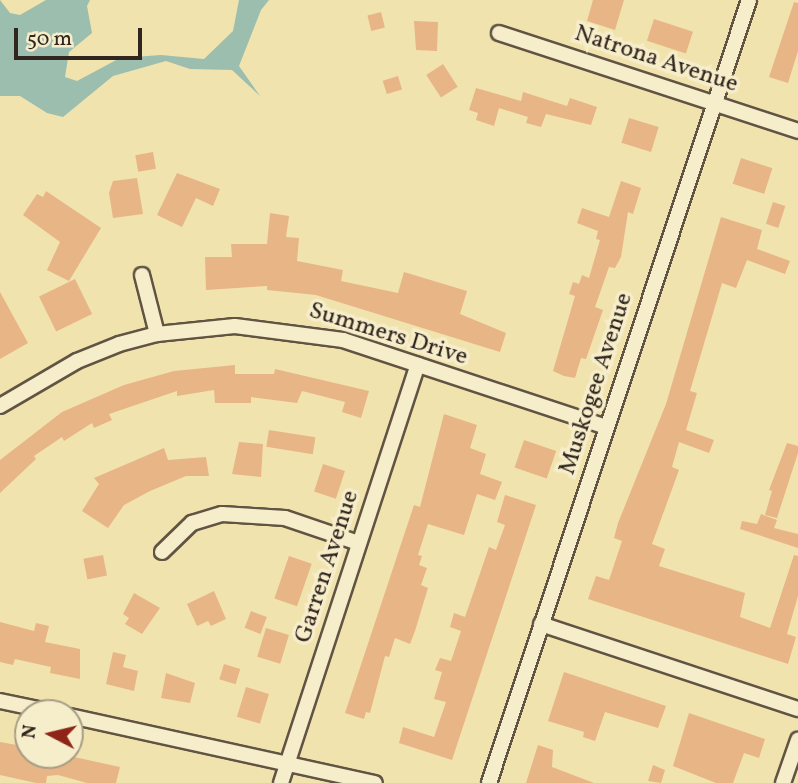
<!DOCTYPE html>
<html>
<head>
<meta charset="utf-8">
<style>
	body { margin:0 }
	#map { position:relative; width:798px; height:783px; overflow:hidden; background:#f1e3ae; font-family:Vollkorn,serif }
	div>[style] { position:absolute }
	.water>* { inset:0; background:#9bbeaf }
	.building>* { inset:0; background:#e8b586; transform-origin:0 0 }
	.roads { filter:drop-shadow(2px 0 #615443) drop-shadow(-2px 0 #615443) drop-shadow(0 2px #615443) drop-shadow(0 -2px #615443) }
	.minor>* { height:14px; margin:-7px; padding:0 7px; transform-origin:7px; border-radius:7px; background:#f6edca }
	span { translate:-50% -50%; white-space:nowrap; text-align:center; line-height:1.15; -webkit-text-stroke:7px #f6edca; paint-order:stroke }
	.street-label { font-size:24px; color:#31251f }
	.north { position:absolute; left:14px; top:699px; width:70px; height:70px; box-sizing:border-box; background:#f6edca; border:2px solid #a79d86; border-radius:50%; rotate:277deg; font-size:19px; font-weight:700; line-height:28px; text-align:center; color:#31251f }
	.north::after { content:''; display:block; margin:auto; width:24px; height:32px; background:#8f2418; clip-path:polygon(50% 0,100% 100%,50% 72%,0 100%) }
	.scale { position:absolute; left:14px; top:28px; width:128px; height:32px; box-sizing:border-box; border:4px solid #31251f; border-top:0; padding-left:9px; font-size:21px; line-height:24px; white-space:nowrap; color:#31251f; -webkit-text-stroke:5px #f6edca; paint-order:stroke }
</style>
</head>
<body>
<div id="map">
	<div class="water">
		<i style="clip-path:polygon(0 0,10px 13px,20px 15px,46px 0,90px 0,87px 6px,92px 33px,69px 52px,65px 77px,77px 81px,120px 58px,161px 55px,204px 59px,233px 31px,239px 0,269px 0,261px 10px,239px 66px,260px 96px,232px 70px,190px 69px,166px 61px,113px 76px,63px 117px,47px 113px,20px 96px,0 96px)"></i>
	</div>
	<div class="building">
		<i style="clip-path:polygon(593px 0,624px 0,615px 30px,587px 21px)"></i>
		<i style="clip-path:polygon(794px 2px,798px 3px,798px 51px,788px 83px,769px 77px)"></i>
		<i style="left:381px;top:12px;width:16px;height:14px;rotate:76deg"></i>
		<i style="left:654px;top:19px;width:41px;height:23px;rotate:18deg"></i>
		<i style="clip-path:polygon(414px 21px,438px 22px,437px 51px,416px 50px)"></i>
		<i style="left:443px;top:64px;width:27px;height:20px;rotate:57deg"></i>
		<i style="left:398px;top:76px;width:14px;height:16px;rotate:73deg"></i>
		<i style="clip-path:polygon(476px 88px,521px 101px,523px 92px,567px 106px,570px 98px,597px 107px,591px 125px,546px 114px,541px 127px,526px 123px,528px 117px,499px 108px,494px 126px,476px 120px,478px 113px,469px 110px)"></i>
		<i style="left:629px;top:118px;width:31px;height:26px;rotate:17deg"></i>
		<i style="left:153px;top:152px;width:17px;height:18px;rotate:80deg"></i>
		<i style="left:741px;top:158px;width:33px;height:27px;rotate:18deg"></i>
		<i style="clip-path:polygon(177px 173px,220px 189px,213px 206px,196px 198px,182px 227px,157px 215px)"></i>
		<i style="clip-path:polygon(137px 178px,143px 214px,113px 218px,109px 193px,113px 181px)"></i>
		<i style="clip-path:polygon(621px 181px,641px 188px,633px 214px,628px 212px,621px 257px,615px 268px,609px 267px,595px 307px,603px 310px,586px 359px,581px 358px,575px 378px,564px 376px,553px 371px,575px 296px,569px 294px,573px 282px,579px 284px,582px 275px,589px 278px,600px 240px,596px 239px,598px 231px,577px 223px,582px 208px,609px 217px)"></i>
		<i style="clip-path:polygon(46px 191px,101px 228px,69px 281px,47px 270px,60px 242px,23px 215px,37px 194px,43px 197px)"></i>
		<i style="left:773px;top:202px;width:13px;height:23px;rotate:18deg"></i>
		<i style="clip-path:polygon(270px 213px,289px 216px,286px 237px,299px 238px,297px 261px,343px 270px,341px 281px,398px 293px,404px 272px,467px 291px,460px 314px,506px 333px,500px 352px,316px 295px,267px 290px,267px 286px,206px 290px,205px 257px,232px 257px,231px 244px,267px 244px)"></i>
		<i style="clip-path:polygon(721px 217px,762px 230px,757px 249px,790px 261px,785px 274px,747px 260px,736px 288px,722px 283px,690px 391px,697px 393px,686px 430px,714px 440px,709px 453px,679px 442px,672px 467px,679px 470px,652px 544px,665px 549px,659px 566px,745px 593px,740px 617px,770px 628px,794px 555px,798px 556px,798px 596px,787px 634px,796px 637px,788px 664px,588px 599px,596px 576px,609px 580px,622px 541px,614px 538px,618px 523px,666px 404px)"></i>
		<i style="left:75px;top:279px;width:39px;height:40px;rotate:64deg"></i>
		<i style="clip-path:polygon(0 292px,28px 343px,0 359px)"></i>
		<i style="clip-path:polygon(235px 365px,235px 374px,274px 374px,275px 369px,369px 391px,361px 418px,342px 412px,345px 402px,302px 391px,297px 403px,251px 397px,251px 403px,215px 403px,214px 390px,177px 396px,177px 391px,109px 414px,112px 420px,94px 428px,92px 423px,64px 441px,62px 437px,34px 456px,36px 459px,0 493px,0 460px,62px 412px,124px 385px,174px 371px)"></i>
		<i style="clip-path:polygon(444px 414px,477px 425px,470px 448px,486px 454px,480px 474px,502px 482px,495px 500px,477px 494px,464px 535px,428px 524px,418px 555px,422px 556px,419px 565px,427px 568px,421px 585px,428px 588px,415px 631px,410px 644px,395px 638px,389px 657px,385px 656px,370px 713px,366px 712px,364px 719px,345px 713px,414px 505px,420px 507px)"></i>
		<i style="left:269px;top:430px;width:47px;height:17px;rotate:9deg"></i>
		<i style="left:524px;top:440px;width:34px;height:29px;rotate:19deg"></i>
		<i style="clip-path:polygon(239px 442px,263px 444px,261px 477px,232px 474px)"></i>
		<i style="clip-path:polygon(787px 443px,798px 446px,798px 453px,777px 518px,765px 515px,772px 491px,769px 490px)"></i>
		<i style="clip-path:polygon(164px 448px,168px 460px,206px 457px,209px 476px,186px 476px,150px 491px,124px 505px,108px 528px,82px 511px,99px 484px,94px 478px)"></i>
		<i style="left:323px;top:464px;width:23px;height:29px;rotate:18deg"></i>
		<i style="clip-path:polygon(505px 495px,536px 505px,452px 760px,399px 743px,403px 727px,434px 737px,446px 702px,434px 699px,442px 672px,435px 670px,440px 658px,451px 661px,461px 631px,450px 627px,454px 613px,465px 617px,489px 547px,496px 550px,505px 525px,497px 522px)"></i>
		<i style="clip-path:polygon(761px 514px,777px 520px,774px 528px,798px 534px,798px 548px,740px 529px,742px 521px,757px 524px)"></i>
		<i style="left:103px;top:555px;width:21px;height:20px;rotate:79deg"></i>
		<i style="left:289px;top:556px;width:24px;height:45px;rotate:19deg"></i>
		<i style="clip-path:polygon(214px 591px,226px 619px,211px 626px,208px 621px,197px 626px,187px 604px)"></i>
		<i style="clip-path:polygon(134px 593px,160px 608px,142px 634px,125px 624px,129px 618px,123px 614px)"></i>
		<i style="left:251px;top:611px;width:17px;height:18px;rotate:21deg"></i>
		<i style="clip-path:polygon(0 622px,34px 631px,36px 623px,49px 626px,45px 642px,80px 649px,80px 679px,50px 673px,51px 667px,15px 659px,13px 665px,0 662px)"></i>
		<i style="left:266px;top:628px;width:24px;height:30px;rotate:17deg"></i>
		<i style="clip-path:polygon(113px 652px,126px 655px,123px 667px,138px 671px,134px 691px,106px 684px)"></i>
		<i style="left:224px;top:664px;width:17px;height:16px;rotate:17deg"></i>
		<i style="clip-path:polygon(564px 672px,666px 706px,658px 728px,605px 712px,595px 741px,583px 737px,584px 732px,548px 721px)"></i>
		<i style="clip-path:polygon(166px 673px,195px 683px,190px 703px,161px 698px)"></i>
		<i style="left:246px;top:687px;width:24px;height:31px;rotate:17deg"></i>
		<i style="clip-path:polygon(689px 713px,765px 739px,759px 758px,744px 753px,733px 783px,716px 783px,673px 766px)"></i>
		<i style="clip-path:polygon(0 742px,28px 747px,28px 755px,65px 755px,120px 767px,116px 783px,87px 783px,58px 775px,47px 776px,46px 783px,36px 783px,0 775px)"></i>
		<i style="clip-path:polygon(538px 745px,553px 750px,552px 767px,594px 783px,526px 783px)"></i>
		<i style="clip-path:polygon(653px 765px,665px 770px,661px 783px,648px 781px)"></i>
	</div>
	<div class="roads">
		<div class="minor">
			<i style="left:499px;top:33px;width:315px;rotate:18.1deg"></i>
			<i style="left:142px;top:275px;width:61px;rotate:75.7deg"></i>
			<i style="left:0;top:406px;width:89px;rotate:-30.3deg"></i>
			<i style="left:77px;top:361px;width:45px;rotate:-22deg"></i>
			<i style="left:119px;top:344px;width:39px;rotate:-15deg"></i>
			<i style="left:157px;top:334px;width:78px;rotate:-5.9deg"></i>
			<i style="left:235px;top:326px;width:109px;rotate:7.4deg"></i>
			<i style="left:343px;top:340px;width:277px;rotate:18.3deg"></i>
			<i style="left:162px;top:552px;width:42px;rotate:-44deg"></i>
			<i style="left:192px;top:523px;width:31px;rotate:-17deg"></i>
			<i style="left:222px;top:514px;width:63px;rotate:3.6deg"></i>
			<i style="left:285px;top:518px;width:78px;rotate:18.7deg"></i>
			<i style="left:541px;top:624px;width:271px;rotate:18.3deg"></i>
			<i style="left:0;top:701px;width:58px;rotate:11.9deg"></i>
			<i style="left:70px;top:716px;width:312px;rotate:12.4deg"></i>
			<i style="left:281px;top:783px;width:440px;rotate:-71.9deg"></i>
			<i style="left:489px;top:783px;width:825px;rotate:-71.63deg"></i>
			<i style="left:783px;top:783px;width:46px;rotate:-70.8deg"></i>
		</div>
	</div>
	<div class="street-label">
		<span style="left:656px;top:60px;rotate:18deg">Natrona Avenue</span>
		<span style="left:388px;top:335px;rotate:17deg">Summers Drive</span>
		<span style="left:597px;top:384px;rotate:-72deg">Muskogee Avenue</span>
		<span style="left:328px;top:567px;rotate:-72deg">Garren Avenue</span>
	</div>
	<div class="north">N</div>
	<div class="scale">50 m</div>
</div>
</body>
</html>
